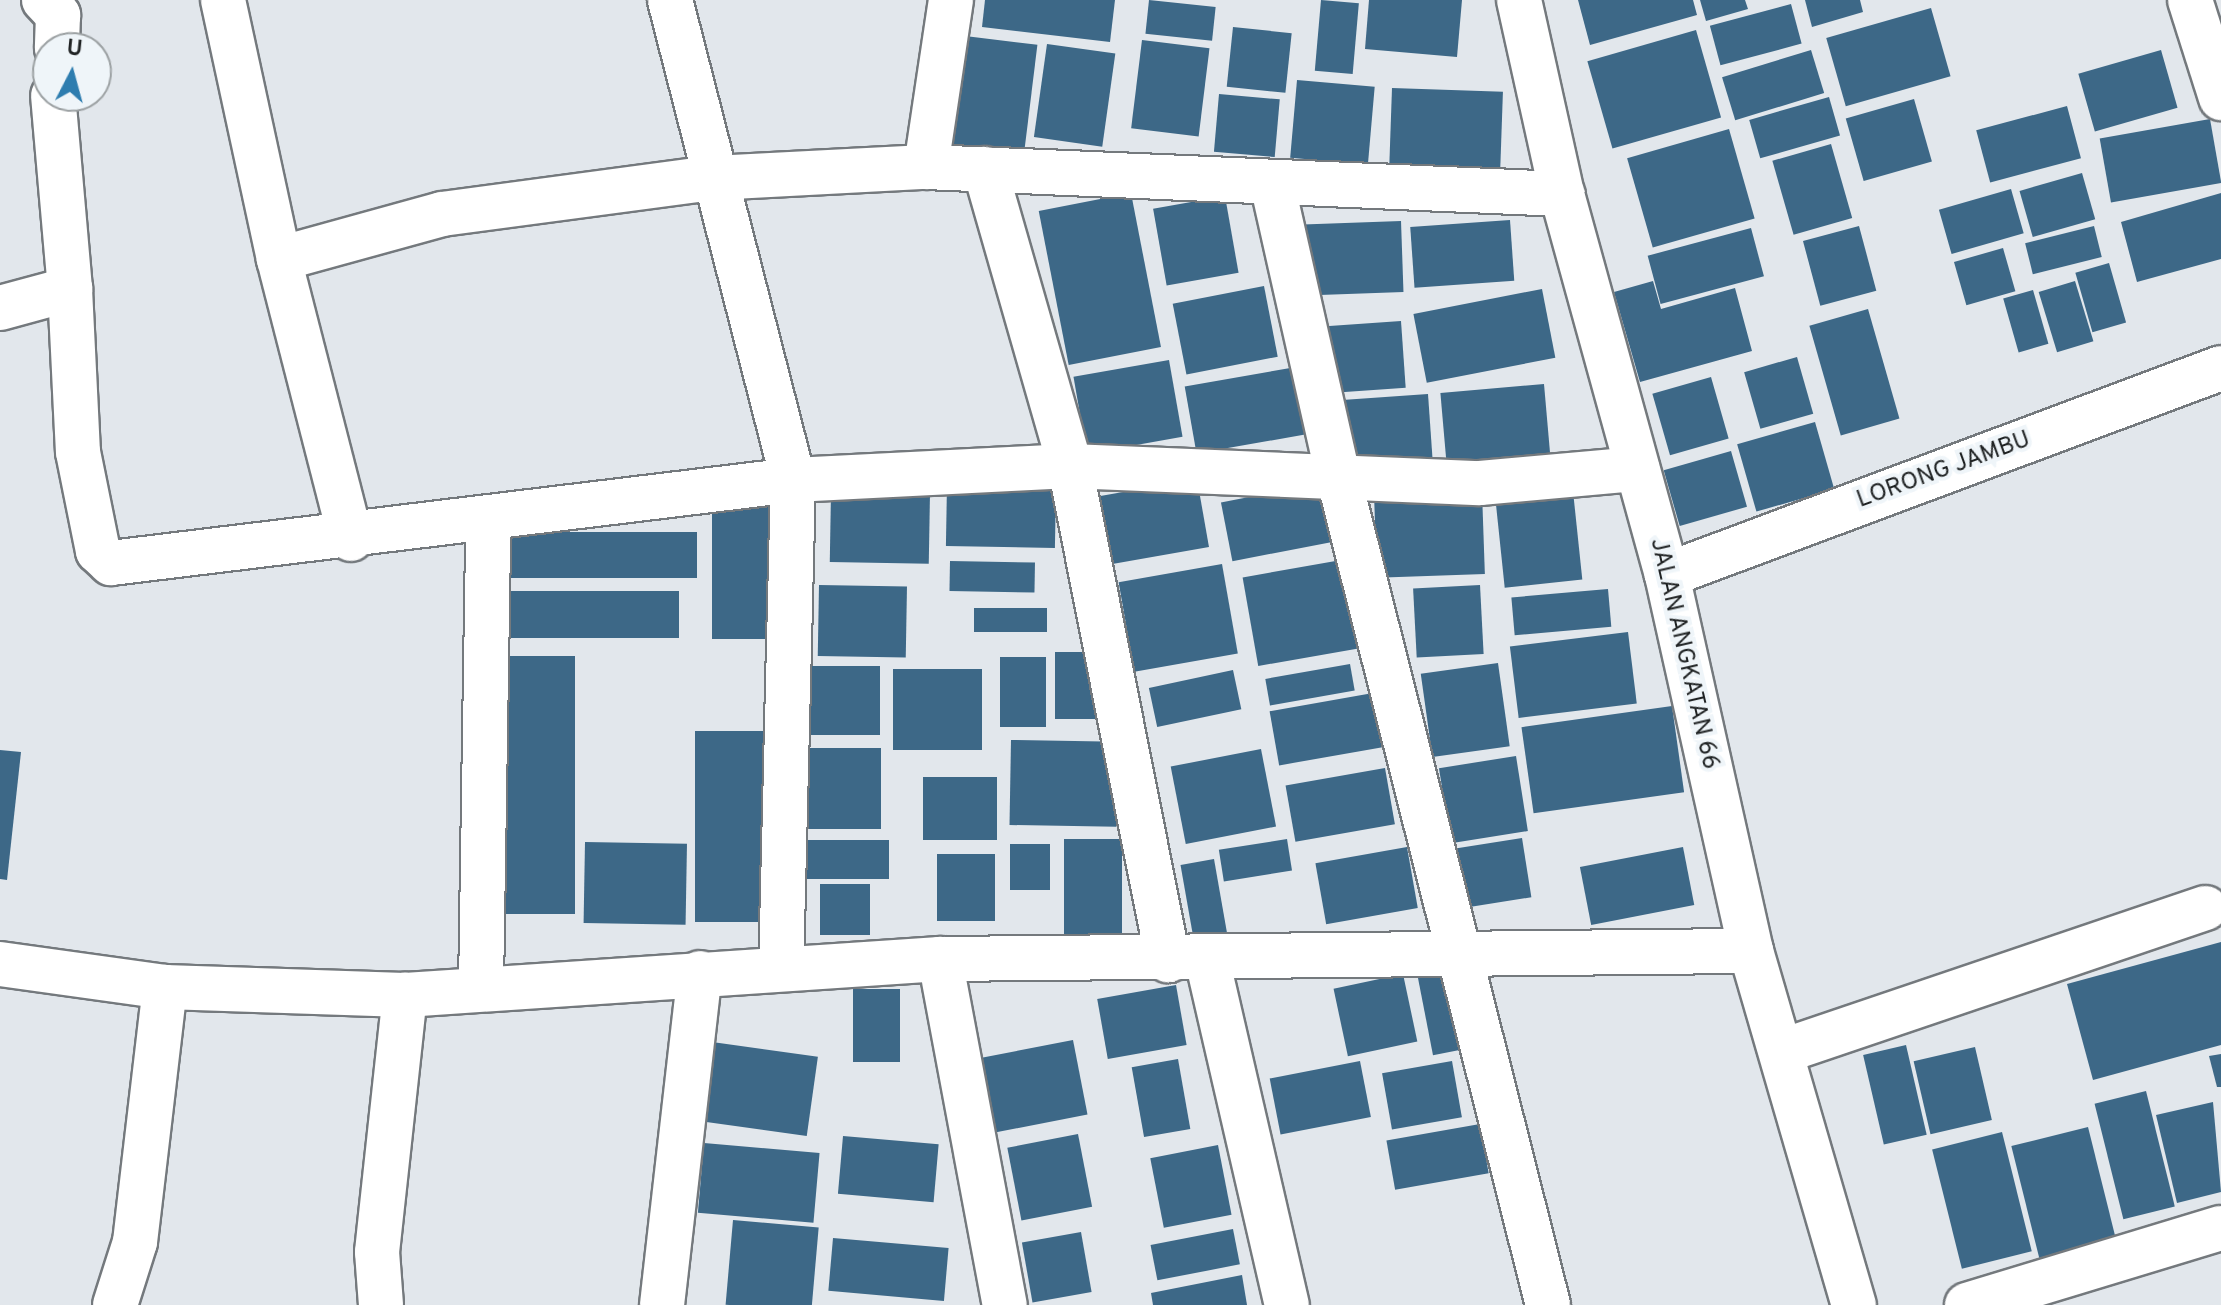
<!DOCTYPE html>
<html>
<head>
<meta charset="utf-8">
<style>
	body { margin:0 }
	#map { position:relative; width:2221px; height:1305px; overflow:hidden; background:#e2e7ec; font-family:Overpass,sans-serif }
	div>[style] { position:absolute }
	.building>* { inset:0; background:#3d6887; transform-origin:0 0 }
	.roads { filter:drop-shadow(2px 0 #74797d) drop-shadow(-2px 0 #74797d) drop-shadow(0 2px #74797d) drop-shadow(0 -2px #74797d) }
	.minor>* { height:44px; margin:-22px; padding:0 22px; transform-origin:22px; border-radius:22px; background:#fff }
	span { translate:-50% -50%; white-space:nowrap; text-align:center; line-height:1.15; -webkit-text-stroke:8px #eff5f9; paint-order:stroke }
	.street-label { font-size:24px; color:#1f2223 }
	.north { position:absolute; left:32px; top:32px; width:80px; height:80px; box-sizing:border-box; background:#eff5f9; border:2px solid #9ca1a3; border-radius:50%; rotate:6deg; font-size:22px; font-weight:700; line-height:32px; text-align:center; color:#1f2223 }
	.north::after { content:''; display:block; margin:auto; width:28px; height:36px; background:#2e7daf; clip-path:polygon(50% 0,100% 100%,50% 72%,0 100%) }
</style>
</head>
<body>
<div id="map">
	<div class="building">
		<i style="clip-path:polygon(985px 0,1115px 0,1110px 42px,982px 27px)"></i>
		<i style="left:1149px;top:0;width:67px;height:34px;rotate:6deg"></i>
		<i style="left:1321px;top:0;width:38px;height:71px;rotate:5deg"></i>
		<i style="clip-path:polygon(1369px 0,1462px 0,1457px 57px,1365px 49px)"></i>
		<i style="clip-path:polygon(1578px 0,1693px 0,1697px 15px,1590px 45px)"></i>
		<i style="clip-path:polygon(1700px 0,1745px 0,1748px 9px,1706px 21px)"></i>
		<i style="clip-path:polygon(1805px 0,1860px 0,1863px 12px,1812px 27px)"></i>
		<i style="left:1791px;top:4px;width:41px;height:84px;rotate:75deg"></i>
		<i style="left:1931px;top:8px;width:71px;height:109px;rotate:74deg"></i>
		<i style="left:1233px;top:27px;width:59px;height:60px;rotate:6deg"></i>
		<i style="left:1696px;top:30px;width:91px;height:113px;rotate:74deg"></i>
		<i style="left:957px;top:35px;width:81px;height:114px;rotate:7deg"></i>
		<i style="left:1142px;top:40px;width:68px;height:89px;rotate:7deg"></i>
		<i style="left:1047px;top:44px;width:69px;height:94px;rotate:8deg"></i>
		<i style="left:1811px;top:50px;width:45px;height:93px;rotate:73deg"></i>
		<i style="left:2161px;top:50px;width:60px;height:86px;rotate:74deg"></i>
		<i style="left:1297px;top:80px;width:78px;height:78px;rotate:5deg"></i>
		<i style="left:1392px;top:88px;width:111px;height:84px;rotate:2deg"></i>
		<i style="left:1219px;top:94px;width:61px;height:58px;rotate:5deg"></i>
		<i style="left:1829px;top:97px;width:40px;height:83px;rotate:74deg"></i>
		<i style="left:1914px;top:99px;width:65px;height:71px;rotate:74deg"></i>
		<i style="left:2067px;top:106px;width:54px;height:94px;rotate:75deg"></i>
		<i style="left:2210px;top:119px;width:65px;height:112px;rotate:80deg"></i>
		<i style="left:1729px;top:129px;width:93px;height:106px;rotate:74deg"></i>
		<i style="left:1831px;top:144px;width:77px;height:61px;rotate:74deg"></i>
		<i style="left:2082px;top:173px;width:48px;height:65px;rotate:74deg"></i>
		<i style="left:2011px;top:189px;width:46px;height:75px;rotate:74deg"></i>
		<i style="left:1131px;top:193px;width:157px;height:94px;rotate:79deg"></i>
		<i style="clip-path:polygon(2221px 193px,2221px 259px,2137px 282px,2121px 222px)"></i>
		<i style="left:1225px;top:196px;width:78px;height:73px;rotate:80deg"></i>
		<i style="left:1510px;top:220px;width:61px;height:100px;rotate:86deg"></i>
		<i style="left:1401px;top:221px;width:71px;height:98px;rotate:88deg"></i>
		<i style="left:1859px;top:226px;width:67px;height:58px;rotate:75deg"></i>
		<i style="left:2094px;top:226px;width:32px;height:71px;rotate:76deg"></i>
		<i style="left:1751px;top:228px;width:50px;height:107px;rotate:75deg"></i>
		<i style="left:2003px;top:248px;width:45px;height:51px;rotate:74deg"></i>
		<i style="left:2109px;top:263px;width:62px;height:35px;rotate:74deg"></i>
		<i style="clip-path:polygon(1653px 281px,1661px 309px,1735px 288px,1752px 351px,1640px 382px,1614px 292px)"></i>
		<i style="left:2075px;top:281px;width:63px;height:38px;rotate:73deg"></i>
		<i style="left:1264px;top:286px;width:72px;height:93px;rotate:79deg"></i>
		<i style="left:1542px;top:289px;width:70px;height:131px;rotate:79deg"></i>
		<i style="left:2033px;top:290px;width:56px;height:31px;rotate:74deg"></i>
		<i style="left:1868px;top:309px;width:114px;height:61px;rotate:74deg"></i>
		<i style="left:1401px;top:321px;width:67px;height:79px;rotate:86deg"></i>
		<i style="left:1797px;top:357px;width:59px;height:55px;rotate:74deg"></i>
		<i style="left:1169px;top:360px;width:78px;height:97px;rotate:80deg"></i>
		<i style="left:1296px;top:367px;width:68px;height:113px;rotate:80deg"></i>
		<i style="left:1711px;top:377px;width:64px;height:61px;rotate:74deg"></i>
		<i style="left:1544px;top:384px;width:73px;height:104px;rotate:85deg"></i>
		<i style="left:1428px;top:394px;width:65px;height:86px;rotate:86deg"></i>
		<i style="left:1815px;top:422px;width:70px;height:81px;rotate:74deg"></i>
		<i style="left:1731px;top:451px;width:58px;height:70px;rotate:74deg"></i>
		<i style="left:1197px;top:479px;width:69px;height:101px;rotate:80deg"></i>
		<i style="left:1326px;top:482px;width:60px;height:107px;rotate:79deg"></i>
		<i style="left:947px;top:484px;width:109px;height:62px;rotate:1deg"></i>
		<i style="left:1573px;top:491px;width:89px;height:78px;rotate:84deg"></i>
		<i style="left:712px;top:492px;width:67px;height:147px"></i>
		<i style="left:831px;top:492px;width:99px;height:70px;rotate:1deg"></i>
		<i style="left:1482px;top:492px;width:82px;height:108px;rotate:88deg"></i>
		<i style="left:511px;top:532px;width:186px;height:46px"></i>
		<i style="left:1347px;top:559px;width:90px;height:106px;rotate:80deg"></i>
		<i style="left:950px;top:561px;width:85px;height:30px;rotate:1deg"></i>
		<i style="left:1222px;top:564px;width:91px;height:105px;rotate:80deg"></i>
		<i style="left:819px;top:585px;width:88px;height:71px;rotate:1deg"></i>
		<i style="left:1480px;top:585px;width:69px;height:67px;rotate:87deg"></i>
		<i style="left:1608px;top:589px;width:38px;height:97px;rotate:85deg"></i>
		<i style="left:497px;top:591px;width:182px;height:47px"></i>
		<i style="left:974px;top:608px;width:73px;height:24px"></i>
		<i style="left:1628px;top:632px;width:72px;height:119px;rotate:83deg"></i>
		<i style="left:1055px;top:652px;width:44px;height:67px"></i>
		<i style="left:501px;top:656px;width:74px;height:258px"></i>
		<i style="left:1000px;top:657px;width:46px;height:70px"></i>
		<i style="left:1498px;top:663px;width:84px;height:78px;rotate:82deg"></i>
		<i style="left:1350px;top:664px;width:27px;height:86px;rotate:80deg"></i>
		<i style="left:804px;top:666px;width:76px;height:69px"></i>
		<i style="left:893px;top:669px;width:89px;height:81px"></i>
		<i style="left:1233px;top:670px;width:40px;height:86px;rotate:78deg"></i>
		<i style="left:1373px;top:693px;width:55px;height:105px;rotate:80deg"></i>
		<i style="left:1672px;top:706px;width:87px;height:152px;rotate:82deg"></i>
		<i style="left:695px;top:731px;width:69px;height:191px"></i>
		<i style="left:1011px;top:740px;width:107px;height:85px;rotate:1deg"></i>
		<i style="left:790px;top:748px;width:91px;height:81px"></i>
		<i style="left:1261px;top:749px;width:79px;height:92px;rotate:79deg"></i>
		<i style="clip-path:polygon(0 750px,21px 752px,7px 880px,0 879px)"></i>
		<i style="left:1516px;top:756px;width:76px;height:78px;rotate:81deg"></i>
		<i style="left:1385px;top:768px;width:57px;height:101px;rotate:80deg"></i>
		<i style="left:923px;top:777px;width:74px;height:63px"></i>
		<i style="left:1522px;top:838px;width:60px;height:69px;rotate:81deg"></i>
		<i style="left:1064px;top:839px;width:58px;height:95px"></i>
		<i style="left:1287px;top:839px;width:32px;height:69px;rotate:81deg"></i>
		<i style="left:889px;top:840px;width:39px;height:99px;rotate:90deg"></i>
		<i style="left:585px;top:842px;width:102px;height:81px;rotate:1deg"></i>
		<i style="left:1010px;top:844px;width:40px;height:46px"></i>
		<i style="left:1407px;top:847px;width:62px;height:93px;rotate:80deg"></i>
		<i style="left:1683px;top:847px;width:59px;height:105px;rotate:79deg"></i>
		<i style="left:937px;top:854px;width:58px;height:67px"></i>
		<i style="left:1214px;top:859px;width:74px;height:34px;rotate:80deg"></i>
		<i style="left:820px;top:884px;width:50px;height:51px"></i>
		<i style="clip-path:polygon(2221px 942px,2221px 1045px,2093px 1080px,2067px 984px)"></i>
		<i style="left:1457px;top:969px;width:80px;height:40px;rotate:79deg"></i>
		<i style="left:1403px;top:974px;width:69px;height:71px;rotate:78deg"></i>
		<i style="left:1176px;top:985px;width:61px;height:80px;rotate:80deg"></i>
		<i style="left:853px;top:989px;width:47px;height:73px"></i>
		<i style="left:1073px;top:1040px;width:76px;height:97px;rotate:79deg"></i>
		<i style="left:705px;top:1041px;width:114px;height:80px;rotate:8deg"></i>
		<i style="left:1906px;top:1045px;width:92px;height:44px;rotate:77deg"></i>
		<i style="left:1975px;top:1047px;width:75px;height:63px;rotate:77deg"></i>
		<i style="clip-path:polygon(2221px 1054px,2221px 1087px,2217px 1087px,2209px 1056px)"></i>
		<i style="left:1178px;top:1059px;width:71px;height:47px;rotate:80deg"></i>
		<i style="left:1360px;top:1061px;width:57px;height:92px;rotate:79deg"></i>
		<i style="left:1452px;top:1061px;width:57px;height:71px;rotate:80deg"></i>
		<i style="left:2146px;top:1091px;width:119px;height:53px;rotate:76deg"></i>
		<i style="clip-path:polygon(2213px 1102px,2221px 1192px,2177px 1203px,2156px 1115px)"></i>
		<i style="left:1480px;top:1124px;width:50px;height:95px;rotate:80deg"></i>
		<i style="left:2088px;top:1127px;width:122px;height:79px;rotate:76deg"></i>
		<i style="left:2002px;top:1132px;width:123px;height:72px;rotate:76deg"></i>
		<i style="left:1078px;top:1134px;width:74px;height:72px;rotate:79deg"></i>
		<i style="left:843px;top:1136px;width:96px;height:58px;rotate:5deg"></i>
		<i style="left:704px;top:1143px;width:116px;height:70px;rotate:5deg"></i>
		<i style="left:1218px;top:1145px;width:71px;height:69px;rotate:79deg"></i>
		<i style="left:733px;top:1220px;width:86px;height:85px;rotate:5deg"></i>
		<i style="left:1233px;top:1229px;width:36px;height:84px;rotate:79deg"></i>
		<i style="left:1081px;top:1232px;width:61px;height:60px;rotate:80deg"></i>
		<i style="left:833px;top:1238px;width:116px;height:53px;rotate:5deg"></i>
		<i style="clip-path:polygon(1242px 1275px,1247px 1305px,1153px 1305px,1151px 1293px)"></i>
	</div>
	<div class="roads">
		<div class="minor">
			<i style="left:44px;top:0;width:21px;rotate:47deg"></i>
			<i style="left:58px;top:15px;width:33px;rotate:92deg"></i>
			<i style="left:223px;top:0;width:265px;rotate:77.8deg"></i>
			<i style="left:279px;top:259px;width:289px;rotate:75.6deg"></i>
			<i style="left:670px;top:0;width:496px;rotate:75.6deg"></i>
			<i style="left:793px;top:480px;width:489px;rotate:91.4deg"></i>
			<i style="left:1519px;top:0;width:199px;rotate:77.5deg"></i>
			<i style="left:1562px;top:194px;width:395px;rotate:74.6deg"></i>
			<i style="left:1667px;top:575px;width:385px;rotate:77.4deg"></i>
			<i style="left:1751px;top:951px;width:369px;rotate:73.8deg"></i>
			<i style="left:2190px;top:0;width:103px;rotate:72.4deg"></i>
			<i style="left:926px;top:167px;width:169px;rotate:-81.5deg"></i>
			<i style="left:985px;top:169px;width:309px;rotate:74deg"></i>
			<i style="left:1070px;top:466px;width:504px;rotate:78.78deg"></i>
			<i style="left:1272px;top:183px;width:299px;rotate:77.3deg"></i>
			<i style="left:1338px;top:475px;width:856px;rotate:75.8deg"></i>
			<i style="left:279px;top:259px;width:169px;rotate:-15.4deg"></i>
			<i style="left:442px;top:214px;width:273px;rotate:-7.6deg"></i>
			<i style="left:713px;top:178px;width:213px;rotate:-3deg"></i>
			<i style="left:926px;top:167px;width:637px;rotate:2.43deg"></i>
			<i style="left:70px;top:289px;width:163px;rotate:87.2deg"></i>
			<i style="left:78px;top:452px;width:101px;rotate:78.6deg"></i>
			<i style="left:98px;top:551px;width:18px;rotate:43deg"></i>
			<i style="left:111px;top:563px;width:687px;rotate:-6.94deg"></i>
			<i style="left:793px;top:480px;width:277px;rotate:-2.9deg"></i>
			<i style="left:1070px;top:466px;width:410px;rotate:2.4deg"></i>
			<i style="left:1480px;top:483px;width:158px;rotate:-5.1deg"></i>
			<i style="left:0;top:308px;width:73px;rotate:-15.2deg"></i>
			<i style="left:70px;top:289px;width:194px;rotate:-95deg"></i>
			<i style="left:1667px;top:575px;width:591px;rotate:-20.49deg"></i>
			<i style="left:940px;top:959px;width:352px;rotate:79.4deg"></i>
			<i style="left:1207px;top:959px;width:355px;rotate:77deg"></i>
			<i style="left:0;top:964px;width:167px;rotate:7.9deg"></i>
			<i style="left:165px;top:987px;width:240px;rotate:1.9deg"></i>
			<i style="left:405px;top:995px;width:536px;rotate:-3.85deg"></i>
			<i style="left:940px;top:959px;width:811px;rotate:-0.57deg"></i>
			<i style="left:481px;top:988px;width:469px;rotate:-89.1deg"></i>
			<i style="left:1783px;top:1051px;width:446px;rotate:-18.7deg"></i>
			<i style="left:115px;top:1305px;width:66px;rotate:-72.4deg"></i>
			<i style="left:135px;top:1242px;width:257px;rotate:-83.3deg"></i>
			<i style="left:381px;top:1305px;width:53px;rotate:-94.3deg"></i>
			<i style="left:377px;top:1252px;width:259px;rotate:-83.8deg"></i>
			<i style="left:662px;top:1305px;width:334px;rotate:-83.5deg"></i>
			<i style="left:1967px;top:1305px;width:265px;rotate:-16.9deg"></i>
		</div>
	</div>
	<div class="street-label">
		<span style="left:1944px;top:471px;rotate:-20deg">LORONG JAMBU</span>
		<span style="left:1683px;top:654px;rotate:77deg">JALAN ANGKATAN 66</span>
	</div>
	<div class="north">U</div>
</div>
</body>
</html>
